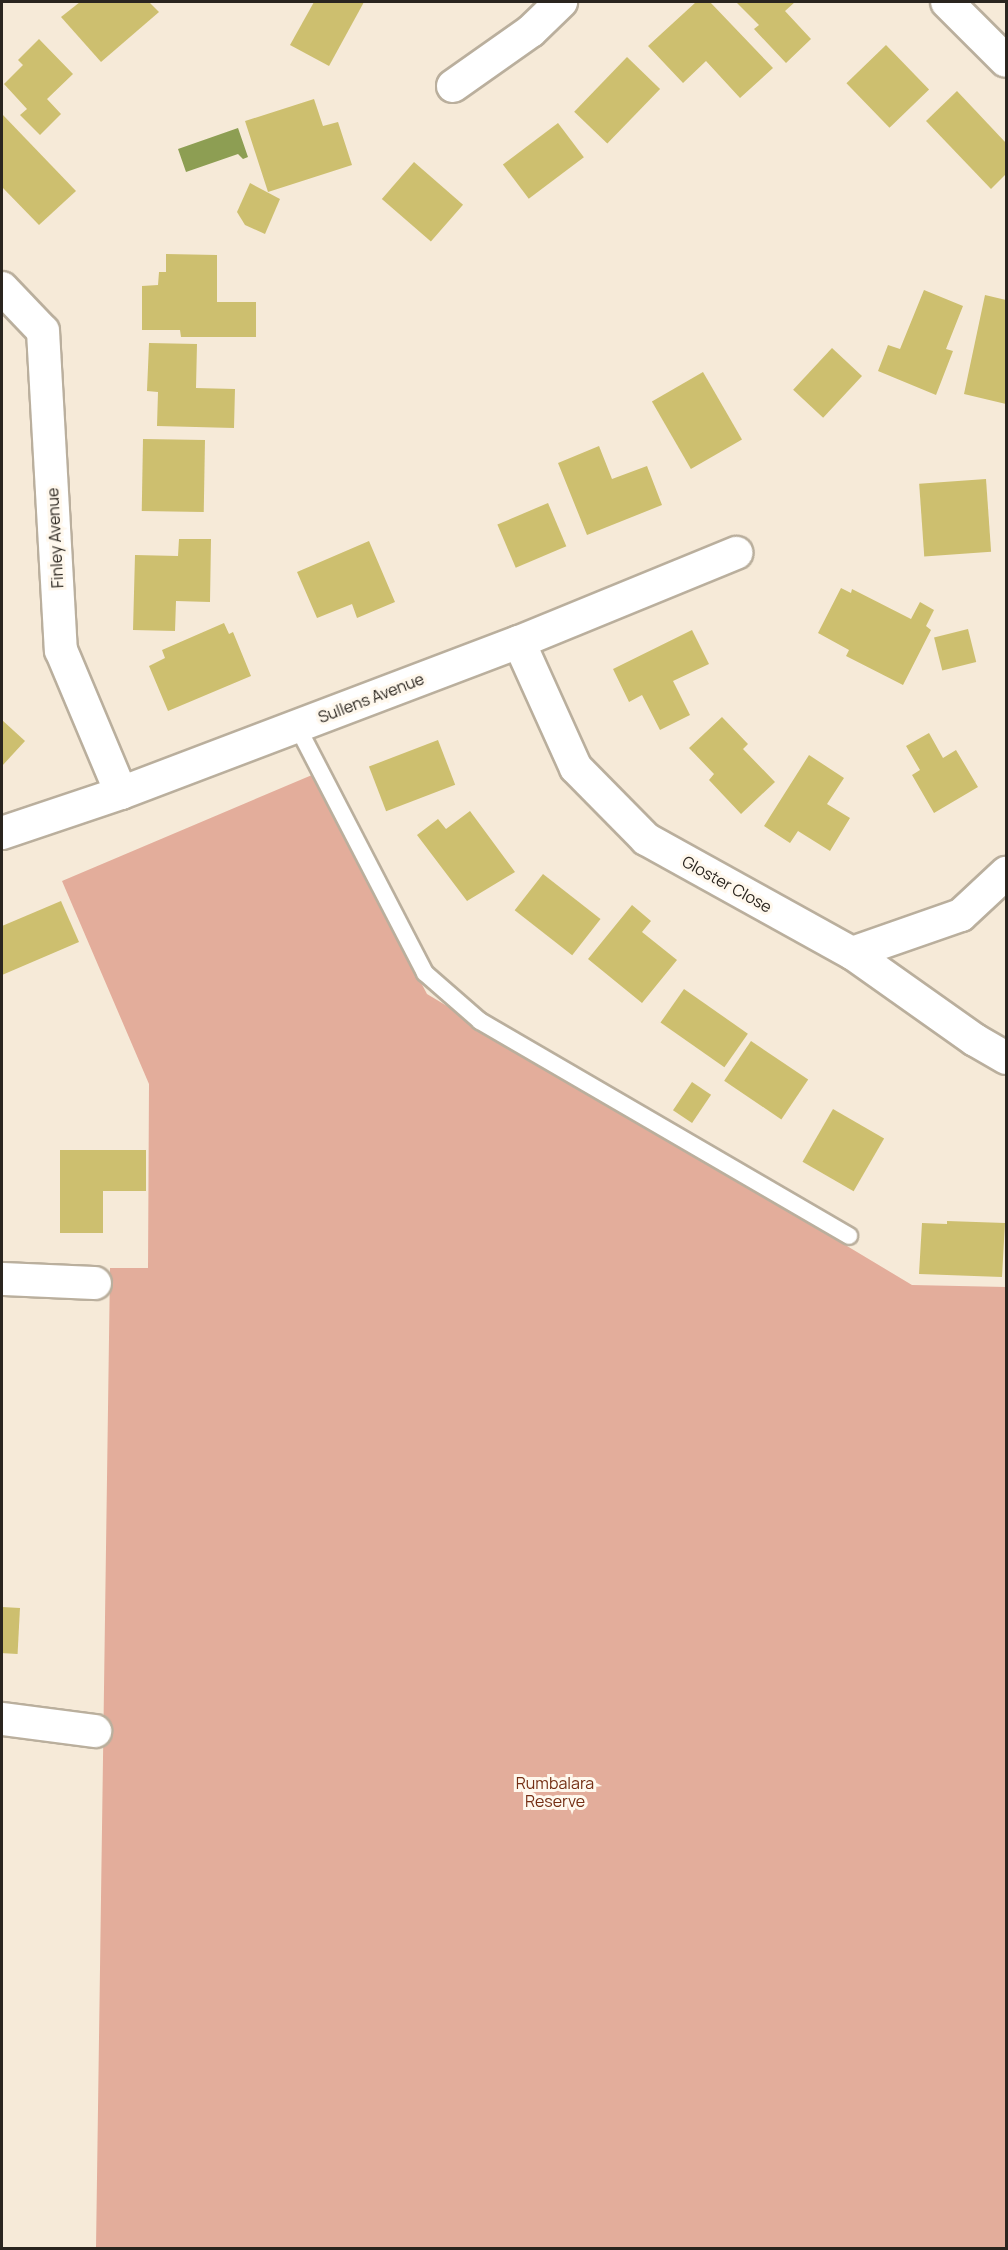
<!DOCTYPE html>
<html>
<head>
<meta charset="utf-8">
<style>
	body { margin:0 }
	#map { position:relative; width:1008px; height:2250px; overflow:hidden; background:#f6ead8; font-family:Manrope,sans-serif }
	div>[style] { position:absolute }
	.green>* { inset:0; background:#e3ad9b }
	.water>* { inset:0; background:#8d9e53 }
	.building>* { inset:0; background:#cdbf6f; transform-origin:0 0 }
	.roads { filter:drop-shadow(2px 0 #baaf9d) drop-shadow(-2px 0 #baaf9d) drop-shadow(0 2px #baaf9d) drop-shadow(0 -2px #baaf9d) }
	.service>* { height:16px; margin:-8px; padding:0 8px; transform-origin:8px; border-radius:8px; background:#fff }
	.minor>* { height:32px; margin:-16px; padding:0 16px; transform-origin:16px; border-radius:16px; background:#fff }
	span { translate:-50% -50%; white-space:nowrap; text-align:center; line-height:1.15; -webkit-text-stroke:6px #fff8ed; paint-order:stroke }
	.street-label { font-size:16px; color:#2a251f }
	.park-label { font-size:16px; color:#742e13 }
	.frame { position:absolute; inset:0; border:3px solid #2a251f; pointer-events:none }
</style>
</head>
<body>
<div id="map">
	<div class="green">
		<i style="clip-path:polygon(312px 775px,427px 994px,912px 1285px,1006px 1287px,1006px 2248px,96px 2248px,110px 1268px,148px 1268px,149px 1084px,62px 881px)"></i>
	</div>
	<div class="water">
		<i style="clip-path:polygon(238px 128px,248px 157px,243px 159px,238px 154px,186px 172px,178px 149px)"></i>
	</div>
	<div class="building">
		<i style="clip-path:polygon(80px 2px,149px 2px,159px 12px,101px 62px,61px 17px)"></i>
		<i style="clip-path:polygon(314px 2px,364px 2px,329px 66px,290px 45px)"></i>
		<i style="clip-path:polygon(696px 2px,710px 2px,773px 68px,740px 98px,706px 61px,683px 83px,648px 46px)"></i>
		<i style="clip-path:polygon(736px 2px,795px 2px,785px 11px,811px 39px,786px 63px,754px 29px,759px 25px)"></i>
		<i style="clip-path:polygon(39px 39px,73px 74px,47px 99px,61px 114px,40px 135px,20px 115px,27px 109px,4px 84px,23px 65px,18px 60px)"></i>
		<i style="left:886px;top:45px;width:62px;height:55px;rotate:46deg"></i>
		<i style="left:627px;top:57px;width:46px;height:76px;rotate:44deg"></i>
		<i style="clip-path:polygon(957px 91px,1006px 143px,1006px 174px,991px 189px,926px 121px)"></i>
		<i style="clip-path:polygon(314px 99px,323px 126px,338px 122px,352px 165px,268px 192px,245px 121px)"></i>
		<i style="clip-path:polygon(2px 114px,76px 191px,39px 225px,2px 187px)"></i>
		<i style="left:558px;top:123px;width:43px;height:69px;rotate:53deg"></i>
		<i style="left:414px;top:162px;width:65px;height:49px;rotate:41deg"></i>
		<i style="clip-path:polygon(250px 183px,280px 199px,265px 234px,245px 225px,237px 212px)"></i>
		<i style="clip-path:polygon(166px 254px,217px 255px,217px 302px,256px 302px,256px 337px,181px 337px,180px 330px,142px 330px,142px 286px,158px 285px,159px 272px,166px 272px)"></i>
		<i style="clip-path:polygon(924px 290px,963px 306px,946px 349px,953px 351px,936px 395px,878px 371px,888px 345px,900px 349px)"></i>
		<i style="clip-path:polygon(985px 295px,1006px 300px,1006px 404px,964px 394px)"></i>
		<i style="clip-path:polygon(149px 343px,197px 344px,196px 388px,235px 389px,234px 428px,157px 426px,158px 392px,147px 391px)"></i>
		<i style="left:832px;top:348px;width:41px;height:57px;rotate:43deg"></i>
		<i style="left:703px;top:372px;width:78px;height:59px;rotate:60deg"></i>
		<i style="left:143px;top:439px;width:62px;height:72px;rotate:1deg"></i>
		<i style="clip-path:polygon(599px 446px,612px 479px,647px 466px,662px 505px,587px 535px,558px 463px)"></i>
		<i style="left:986px;top:479px;width:73px;height:67px;rotate:86deg"></i>
		<i style="left:548px;top:503px;width:47px;height:55px;rotate:67deg"></i>
		<i style="clip-path:polygon(179px 539px,211px 539px,210px 602px,176px 601px,175px 631px,133px 630px,135px 555px,178px 556px)"></i>
		<i style="clip-path:polygon(369px 541px,395px 602px,357px 618px,352px 604px,317px 618px,297px 572px)"></i>
		<i style="clip-path:polygon(841px 588px,851px 593px,852px 589px,911px 619px,920px 602px,934px 610px,926px 626px,931px 630px,903px 685px,846px 656px,849px 650px,818px 633px)"></i>
		<i style="clip-path:polygon(224px 623px,229px 634px,233px 632px,251px 676px,168px 711px,149px 666px,165px 658px,162px 650px)"></i>
		<i style="left:968px;top:629px;width:34px;height:35px;rotate:76deg"></i>
		<i style="clip-path:polygon(692px 630px,709px 664px,673px 681px,690px 715px,660px 730px,642px 695px,629px 702px,613px 669px)"></i>
		<i style="clip-path:polygon(722px 717px,748px 744px,743px 749px,775px 782px,741px 814px,709px 780px,714px 774px,689px 748px)"></i>
		<i style="clip-path:polygon(2px 720px,25px 741px,2px 766px)"></i>
		<i style="clip-path:polygon(929px 733px,943px 758px,956px 750px,978px 787px,934px 813px,912px 775px,920px 770px,906px 746px)"></i>
		<i style="left:438px;top:740px;width:48px;height:74px;rotate:69deg"></i>
		<i style="clip-path:polygon(809px 755px,844px 778px,827px 804px,850px 818px,830px 851px,798px 831px,790px 843px,764px 826px)"></i>
		<i style="clip-path:polygon(470px 811px,515px 872px,467px 901px,417px 835px,438px 819px,446px 829px)"></i>
		<i style="left:543px;top:874px;width:73px;height:46px;rotate:38deg"></i>
		<i style="clip-path:polygon(61px 901px,79px 942px,2px 975px,2px 926px)"></i>
		<i style="clip-path:polygon(632px 905px,651px 921px,642px 932px,677px 960px,642px 1003px,588px 959px)"></i>
		<i style="left:684px;top:989px;width:78px;height:41px;rotate:35deg"></i>
		<i style="left:751px;top:1041px;width:69px;height:48px;rotate:34deg"></i>
		<i style="left:692px;top:1082px;width:23px;height:34px;rotate:34deg"></i>
		<i style="left:833px;top:1109px;width:59px;height:61px;rotate:30deg"></i>
		<i style="clip-path:polygon(60px 1150px,146px 1150px,146px 1191px,103px 1191px,103px 1233px,60px 1233px)"></i>
		<i style="clip-path:polygon(947px 1221px,1005px 1223px,1002px 1277px,919px 1274px,922px 1223px,947px 1224px)"></i>
		<i style="left:2px;top:1607px;width:18px;height:46px;rotate:3deg"></i>
	</div>
	<div class="roads">
		<div class="service">
			<i style="left:297px;top:726px;width:278px;rotate:62.6deg"></i>
			<i style="left:425px;top:973px;width:73px;rotate:41.1deg"></i>
			<i style="left:480px;top:1021px;width:427px;rotate:30.2deg"></i>
		</div>
		<div class="minor">
			<i style="left:947px;top:2px;width:83px;rotate:45deg"></i>
			<i style="left:453px;top:86px;width:95px;rotate:-35.2deg"></i>
			<i style="left:531px;top:31px;width:42px;rotate:-44deg"></i>
			<i style="left:2px;top:288px;width:59px;rotate:46.4deg"></i>
			<i style="left:43px;top:331px;width:320px;rotate:86.8deg"></i>
			<i style="left:61px;top:650px;width:155px;rotate:67.2deg"></i>
			<i style="left:519px;top:642px;width:138px;rotate:65.7deg"></i>
			<i style="left:576px;top:768px;width:100px;rotate:45.4deg"></i>
			<i style="left:646px;top:839px;width:235px;rotate:29deg"></i>
			<i style="left:852px;top:953px;width:151px;rotate:35.3deg"></i>
			<i style="left:975px;top:1040px;width:36px;rotate:30deg"></i>
			<i style="left:2px;top:833px;width:126px;rotate:-18.6deg"></i>
			<i style="left:121px;top:793px;width:426px;rotate:-20.8deg"></i>
			<i style="left:519px;top:642px;width:235px;rotate:-22.3deg"></i>
			<i style="left:852px;top:953px;width:115px;rotate:-19.2deg"></i>
			<i style="left:961px;top:915px;width:62px;rotate:-43deg"></i>
			<i style="left:2px;top:1279px;width:93px;rotate:2.5deg"></i>
			<i style="left:2px;top:1719px;width:94px;rotate:7.4deg"></i>
		</div>
	</div>
	<div class="street-label">
		<span style="left:55px;top:538px;rotate:-93deg">Finley Avenue</span>
		<span style="left:371px;top:698px;rotate:-21deg">Sullens Avenue</span>
		<span style="left:727px;top:884px;rotate:29deg">Gloster Close</span>
	</div>
	<div class="park-label">
		<span style="left:555px;top:1792px">Rumbalara<br>Reserve</span>
	</div>
	<div class="frame"></div>
</div>
</body>
</html>
